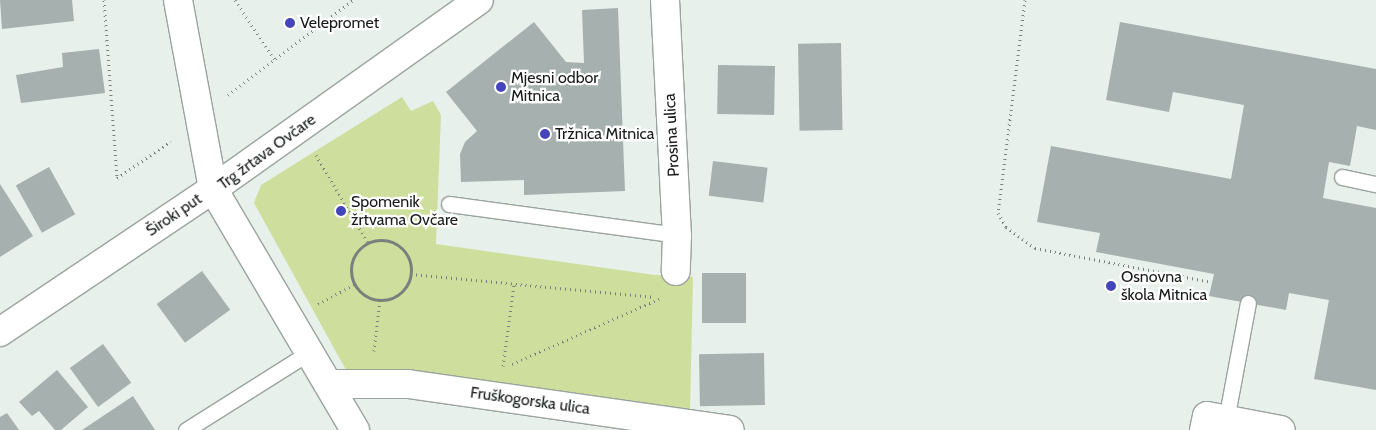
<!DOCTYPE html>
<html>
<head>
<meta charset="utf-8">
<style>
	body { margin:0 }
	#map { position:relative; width:1376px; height:430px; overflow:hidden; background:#e7f0eb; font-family:Cabin,sans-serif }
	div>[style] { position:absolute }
	.green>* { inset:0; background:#cedf9d }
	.building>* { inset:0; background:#a6b0af; transform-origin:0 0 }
	.path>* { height:3px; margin-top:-1.5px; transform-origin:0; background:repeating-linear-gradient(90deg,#7a807d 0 1px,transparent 0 5px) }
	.path>.ring { margin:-1.5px; padding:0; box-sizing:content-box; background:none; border:3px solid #7a807d; border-radius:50% }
	.roads { filter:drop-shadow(1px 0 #9ba39f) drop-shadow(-1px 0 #9ba39f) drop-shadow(0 1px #9ba39f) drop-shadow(0 -1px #9ba39f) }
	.lane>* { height:15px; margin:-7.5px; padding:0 7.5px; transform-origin:7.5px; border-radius:7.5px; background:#fff }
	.street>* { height:28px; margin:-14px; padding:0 14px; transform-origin:14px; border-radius:14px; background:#fff }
	.dots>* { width:14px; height:14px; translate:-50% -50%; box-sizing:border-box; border:2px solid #fff; border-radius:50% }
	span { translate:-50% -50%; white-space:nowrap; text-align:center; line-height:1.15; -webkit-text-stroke:4.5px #fff; paint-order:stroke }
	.poi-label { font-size:16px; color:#181b1a }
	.left { translate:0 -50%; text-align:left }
	.street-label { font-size:16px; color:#181b1a }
</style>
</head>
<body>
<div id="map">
	<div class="green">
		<i style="clip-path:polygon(402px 97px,411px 111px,433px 101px,441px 115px,436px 244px,655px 275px,693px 277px,690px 410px,378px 370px,346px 370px,254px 203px,261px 185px)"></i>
	</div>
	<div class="building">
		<i style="clip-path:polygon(0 0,72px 0,74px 21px,2px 29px)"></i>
		<i style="clip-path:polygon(618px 8px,625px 191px,524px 195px,524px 180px,461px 182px,460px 154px,465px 142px,477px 131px,446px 92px,534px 22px,566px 62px,584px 63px,582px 10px)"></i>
		<i style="clip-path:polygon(1120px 22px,1376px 69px,1376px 130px,1357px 126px,1350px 166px,1329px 162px,1323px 198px,1376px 208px,1376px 390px,1314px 379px,1329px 300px,1289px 293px,1286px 310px,1209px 296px,1214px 274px,1096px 252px,1100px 233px,1037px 222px,1051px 146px,1231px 179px,1244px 105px,1173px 92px,1169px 112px,1106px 100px)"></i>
		<i style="left:841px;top:43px;width:87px;height:43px;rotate:89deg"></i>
		<i style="clip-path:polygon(99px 49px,105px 93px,21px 103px,16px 75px,63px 67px,62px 53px)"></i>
		<i style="left:718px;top:65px;width:57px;height:49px;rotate:1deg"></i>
		<i style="left:713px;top:161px;width:55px;height:35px;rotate:7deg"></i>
		<i style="left:49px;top:167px;width:54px;height:38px;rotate:61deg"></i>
		<i style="clip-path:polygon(0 184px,33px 236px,0 257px)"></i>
		<i style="left:202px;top:271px;width:48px;height:56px;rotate:54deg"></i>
		<i style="left:702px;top:273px;width:44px;height:50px"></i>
		<i style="left:103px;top:344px;width:48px;height:41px;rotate:54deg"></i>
		<i style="left:764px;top:353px;width:52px;height:65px;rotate:89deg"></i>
		<i style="clip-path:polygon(57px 370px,88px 407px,61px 430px,55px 430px,39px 411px,32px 416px,19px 402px)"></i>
		<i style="clip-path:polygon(133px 396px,155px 430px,82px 430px)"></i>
		<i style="clip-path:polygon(7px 413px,19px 430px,0 430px,0 417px)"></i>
	</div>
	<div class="path">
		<i style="left:104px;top:0;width:178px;rotate:85.8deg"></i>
		<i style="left:117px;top:178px;width:65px;rotate:-34.4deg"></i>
		<i style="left:235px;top:0;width:71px;rotate:56.5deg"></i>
		<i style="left:1025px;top:0;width:215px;rotate:97.2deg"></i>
		<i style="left:998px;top:213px;width:16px;rotate:60deg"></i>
		<i style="left:1006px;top:227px;width:36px;rotate:36deg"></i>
		<i style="left:1035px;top:248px;width:180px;rotate:10.9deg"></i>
		<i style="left:228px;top:95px;width:157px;rotate:-37.2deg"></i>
		<i style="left:316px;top:155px;width:102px;rotate:59.4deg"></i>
		<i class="ring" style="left:351px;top:240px;width:57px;height:57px"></i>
		<i style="left:411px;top:274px;width:245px;rotate:5.4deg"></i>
		<i style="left:318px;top:304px;width:42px;rotate:-28.4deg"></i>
		<i style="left:374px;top:351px;width:52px;rotate:-83.4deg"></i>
		<i style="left:512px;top:364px;width:161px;rotate:-23.9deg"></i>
		<i style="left:503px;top:366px;width:82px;rotate:-82.3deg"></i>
	</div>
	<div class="roads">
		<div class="lane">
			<i style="left:1342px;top:177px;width:35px;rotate:12deg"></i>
			<i style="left:449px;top:204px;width:230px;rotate:7.7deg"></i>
			<i style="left:1226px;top:420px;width:119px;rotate:-79.4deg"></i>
			<i style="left:186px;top:430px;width:146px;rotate:-32.2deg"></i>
		</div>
		<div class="street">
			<i style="left:665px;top:0;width:235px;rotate:87.1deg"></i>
			<i style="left:677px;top:235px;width:36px;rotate:92deg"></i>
			<i style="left:0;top:332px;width:257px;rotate:-33.9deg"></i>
			<i style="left:213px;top:189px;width:192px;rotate:-100.5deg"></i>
			<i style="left:329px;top:384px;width:79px"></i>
			<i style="left:408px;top:384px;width:325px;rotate:8.1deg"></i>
			<i style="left:355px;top:430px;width:280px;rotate:-120.5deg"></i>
			<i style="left:213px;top:189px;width:326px;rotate:-35.4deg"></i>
			<i style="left:1204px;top:430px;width:14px;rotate:-78deg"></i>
			<i style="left:1207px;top:416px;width:75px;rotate:10.7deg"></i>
		</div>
	</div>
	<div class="dots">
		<i style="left:290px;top:23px;background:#4544ba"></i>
		<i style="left:501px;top:87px;background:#4544ba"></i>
		<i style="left:545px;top:134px;background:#4544ba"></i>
		<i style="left:341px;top:211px;background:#4544ba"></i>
		<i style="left:1111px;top:286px;background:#4544ba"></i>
	</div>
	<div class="poi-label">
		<span class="left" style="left:300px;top:23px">Velepromet</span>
		<span class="left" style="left:511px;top:87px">Mjesni odbor<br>Mitnica</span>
		<span class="left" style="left:555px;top:134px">Tržnica Mitnica</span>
		<span class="left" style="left:351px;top:211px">Spomenik<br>žrtvama Ovčare</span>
		<span class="left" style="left:1121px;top:286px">Osnovna<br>škola Mitnica</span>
	</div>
	<div class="street-label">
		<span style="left:672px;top:135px;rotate:-93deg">Prosina ulica</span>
		<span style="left:267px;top:152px;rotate:-36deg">Trg žrtava Ovčare</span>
		<span style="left:174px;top:215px;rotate:-34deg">Široki put</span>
		<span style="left:530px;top:401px;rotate:8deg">Fruškogorska ulica</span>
	</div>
</div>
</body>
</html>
